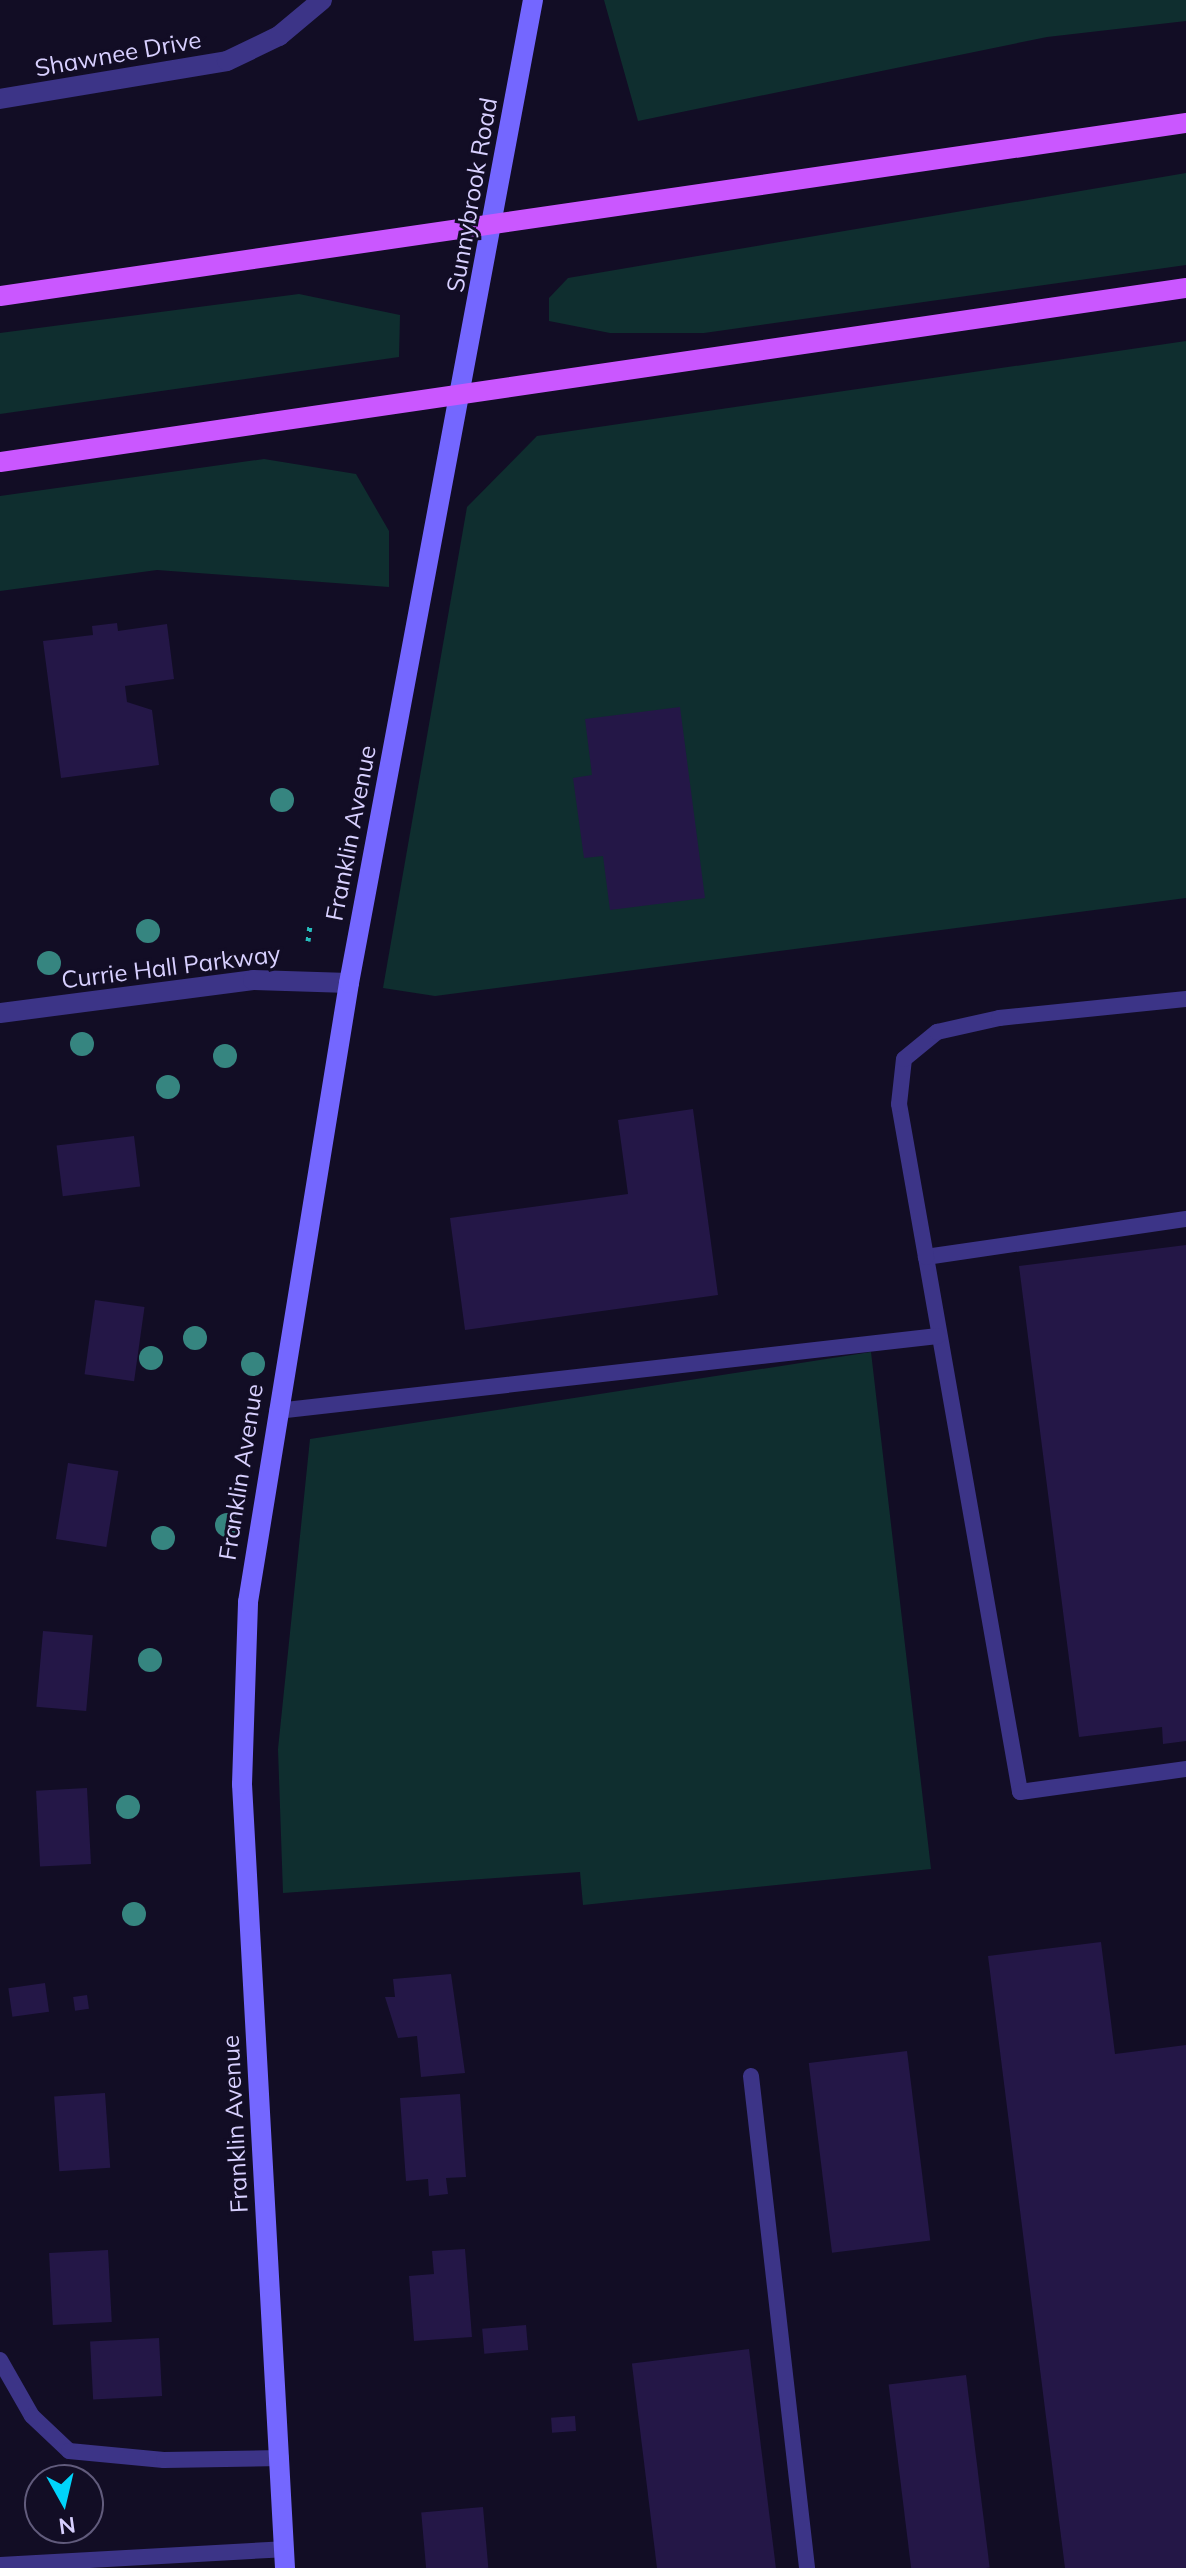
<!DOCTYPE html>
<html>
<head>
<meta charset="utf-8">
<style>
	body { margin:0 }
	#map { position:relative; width:1186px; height:2568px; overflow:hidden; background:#120d25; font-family:Mulish,sans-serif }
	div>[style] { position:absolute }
	.green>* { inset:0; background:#0f2e2f }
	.building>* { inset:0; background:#241747; transform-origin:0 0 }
	.path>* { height:5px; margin-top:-2.5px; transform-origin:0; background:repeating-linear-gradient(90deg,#26bdbd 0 4px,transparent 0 10px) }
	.lane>* { height:16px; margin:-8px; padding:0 8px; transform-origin:8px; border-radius:8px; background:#3c3487 }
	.street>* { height:20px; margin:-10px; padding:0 10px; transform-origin:10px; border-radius:10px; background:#3c3487 }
	.secondary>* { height:20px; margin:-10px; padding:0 10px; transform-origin:10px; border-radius:10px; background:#7467ff }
	.primary>* { height:20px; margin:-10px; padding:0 10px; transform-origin:10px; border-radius:10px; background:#ca57ff }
	.trees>* { width:24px; height:24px; margin:-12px; border-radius:50%; background:#368580 }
	span { translate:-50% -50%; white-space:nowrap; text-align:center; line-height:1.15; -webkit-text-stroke:6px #120d25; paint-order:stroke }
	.street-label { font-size:24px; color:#d8d0ff }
	.north { position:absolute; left:24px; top:2464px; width:80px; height:80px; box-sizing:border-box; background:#120d25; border:2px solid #615b7c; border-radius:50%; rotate:172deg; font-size:22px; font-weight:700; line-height:32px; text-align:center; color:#d8d0ff }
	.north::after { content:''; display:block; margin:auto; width:28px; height:36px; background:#00d4fb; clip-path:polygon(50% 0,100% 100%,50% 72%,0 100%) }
</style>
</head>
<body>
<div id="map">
	<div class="green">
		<i style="clip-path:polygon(604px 0,1186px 0,1186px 21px,1047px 37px,638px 121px)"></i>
		<i style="clip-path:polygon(1186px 173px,1186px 265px,704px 333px,610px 333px,549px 321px,549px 298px,568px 278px)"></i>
		<i style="clip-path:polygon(299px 294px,400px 315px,399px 357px,0 414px,0 333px)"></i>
		<i style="clip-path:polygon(1186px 341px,1186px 898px,435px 996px,383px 988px,467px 507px,537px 436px)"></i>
		<i style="clip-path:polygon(264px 459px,356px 474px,389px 531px,389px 587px,157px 570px,0 591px,0 496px)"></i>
		<i style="clip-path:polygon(871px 1352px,931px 1869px,583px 1905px,580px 1872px,283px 1893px,278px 1749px,310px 1439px)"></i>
	</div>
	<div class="building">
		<i style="clip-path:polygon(117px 623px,118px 631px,167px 624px,174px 679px,125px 686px,127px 702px,152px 710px,159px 765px,61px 778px,43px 641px,93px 635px,92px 626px)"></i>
		<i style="clip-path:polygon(680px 707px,705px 898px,610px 910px,603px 856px,584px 858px,573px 778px,592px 775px,585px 719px)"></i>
		<i style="clip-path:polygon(693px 1109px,718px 1295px,465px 1330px,450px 1218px,628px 1194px,618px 1120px)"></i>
		<i style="left:134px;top:1136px;width:51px;height:78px;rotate:83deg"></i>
		<i style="clip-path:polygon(1186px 1245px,1186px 1741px,1163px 1744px,1162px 1727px,1079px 1737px,1019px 1266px)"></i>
		<i style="left:95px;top:1300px;width:50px;height:75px;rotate:8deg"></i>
		<i style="left:68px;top:1463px;width:51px;height:77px;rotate:9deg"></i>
		<i style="left:43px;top:1631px;width:50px;height:76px;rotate:5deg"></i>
		<i style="left:87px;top:1788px;width:76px;height:51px;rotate:87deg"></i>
		<i style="clip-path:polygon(1101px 1942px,1115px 2054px,1186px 2045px,1186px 2568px,1065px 2568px,988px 1956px)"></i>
		<i style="clip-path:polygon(451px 1974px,465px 2073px,421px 2077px,417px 2036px,398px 2038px,385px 1997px,395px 1997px,393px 1979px)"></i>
		<i style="left:45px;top:1983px;width:29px;height:37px;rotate:82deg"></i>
		<i style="left:87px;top:1995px;width:14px;height:14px;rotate:82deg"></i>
		<i style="left:907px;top:2051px;width:191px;height:99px;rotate:83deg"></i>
		<i style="left:105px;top:2093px;width:75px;height:51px;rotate:86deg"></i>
		<i style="clip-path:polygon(460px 2094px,466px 2177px,446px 2178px,448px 2194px,429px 2196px,428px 2179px,406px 2181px,400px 2098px)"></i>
		<i style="clip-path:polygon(465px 2249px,472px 2337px,414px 2341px,409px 2276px,434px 2274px,432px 2251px)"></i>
		<i style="left:108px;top:2250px;width:72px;height:59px;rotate:87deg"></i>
		<i style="left:526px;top:2325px;width:25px;height:44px;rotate:85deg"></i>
		<i style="left:159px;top:2338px;width:58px;height:69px;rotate:87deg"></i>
		<i style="left:749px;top:2349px;width:221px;height:118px;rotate:83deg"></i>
		<i style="left:966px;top:2375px;width:194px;height:78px;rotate:83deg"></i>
		<i style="left:575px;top:2416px;width:15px;height:24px;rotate:86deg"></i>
		<i style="left:483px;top:2507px;width:61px;height:62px;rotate:85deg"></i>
	</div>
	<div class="path">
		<i style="left:308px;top:941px;width:17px;rotate:-83deg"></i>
	</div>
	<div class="lane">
		<i style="left:1186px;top:1219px;width:263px;rotate:171.7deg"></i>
		<i style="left:926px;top:1257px;width:543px;rotate:80.03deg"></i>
		<i style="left:1020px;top:1792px;width:168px;rotate:-7.9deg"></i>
		<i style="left:926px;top:1257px;width:155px;rotate:-100deg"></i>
		<i style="left:899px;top:1104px;width:45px;rotate:-83.7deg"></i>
		<i style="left:904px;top:1059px;width:43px;rotate:-39.3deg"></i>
		<i style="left:937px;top:1032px;width:64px;rotate:-12.7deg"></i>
		<i style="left:999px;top:1018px;width:188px;rotate:-5.8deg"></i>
		<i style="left:277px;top:1411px;width:665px;rotate:-6.47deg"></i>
		<i style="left:751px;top:2076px;width:495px;rotate:83.5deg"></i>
		<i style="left:0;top:2360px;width:64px;rotate:60.3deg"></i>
		<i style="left:32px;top:2416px;width:51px;rotate:43.4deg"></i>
		<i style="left:69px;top:2451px;width:95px;rotate:5.4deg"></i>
		<i style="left:164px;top:2460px;width:117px;rotate:-1deg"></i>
		<i style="left:0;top:2565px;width:284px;rotate:-3.2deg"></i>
	</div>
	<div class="street">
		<i style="left:0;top:99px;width:230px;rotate:-9.5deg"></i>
		<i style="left:227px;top:61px;width:58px;rotate:-25.7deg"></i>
		<i style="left:279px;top:36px;width:56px;rotate:-39.9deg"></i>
		<i style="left:0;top:1013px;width:255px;rotate:-7.4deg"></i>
		<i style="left:253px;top:980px;width:96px;rotate:1.8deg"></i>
	</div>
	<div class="secondary">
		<i style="left:285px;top:2568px;width:785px;rotate:-93.14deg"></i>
		<i style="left:242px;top:1784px;width:182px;rotate:-88.1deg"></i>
		<i style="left:248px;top:1602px;width:627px;rotate:-80.73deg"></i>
		<i style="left:349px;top:983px;width:1000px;rotate:-79.4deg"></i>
	</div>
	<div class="primary">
		<i style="left:0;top:296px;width:1199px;rotate:-8.3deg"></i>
		<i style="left:0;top:462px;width:1199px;rotate:-8.35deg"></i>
	</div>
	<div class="trees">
		<i style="left:282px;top:800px"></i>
		<i style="left:148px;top:931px"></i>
		<i style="left:49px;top:963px"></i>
		<i style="left:82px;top:1044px"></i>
		<i style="left:225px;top:1056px"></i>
		<i style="left:168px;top:1087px"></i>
		<i style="left:195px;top:1338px"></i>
		<i style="left:151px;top:1358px"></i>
		<i style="left:253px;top:1364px"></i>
		<i style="left:227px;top:1525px"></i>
		<i style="left:163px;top:1538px"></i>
		<i style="left:150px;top:1660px"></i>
		<i style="left:128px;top:1807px"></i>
		<i style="left:134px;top:1914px"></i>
	</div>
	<div class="street-label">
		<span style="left:118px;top:54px;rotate:-10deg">Shawnee Drive</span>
		<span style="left:472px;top:195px;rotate:-80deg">Sunnybrook Road</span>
		<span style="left:351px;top:833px;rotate:-79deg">Franklin Avenue</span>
		<span style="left:171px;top:967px;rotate:-7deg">Currie Hall Parkway</span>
		<span style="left:241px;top:1472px;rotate:-81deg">Franklin Avenue</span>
		<span style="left:235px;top:2124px;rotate:-93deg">Franklin Avenue</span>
	</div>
	<div class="north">N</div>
</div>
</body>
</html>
